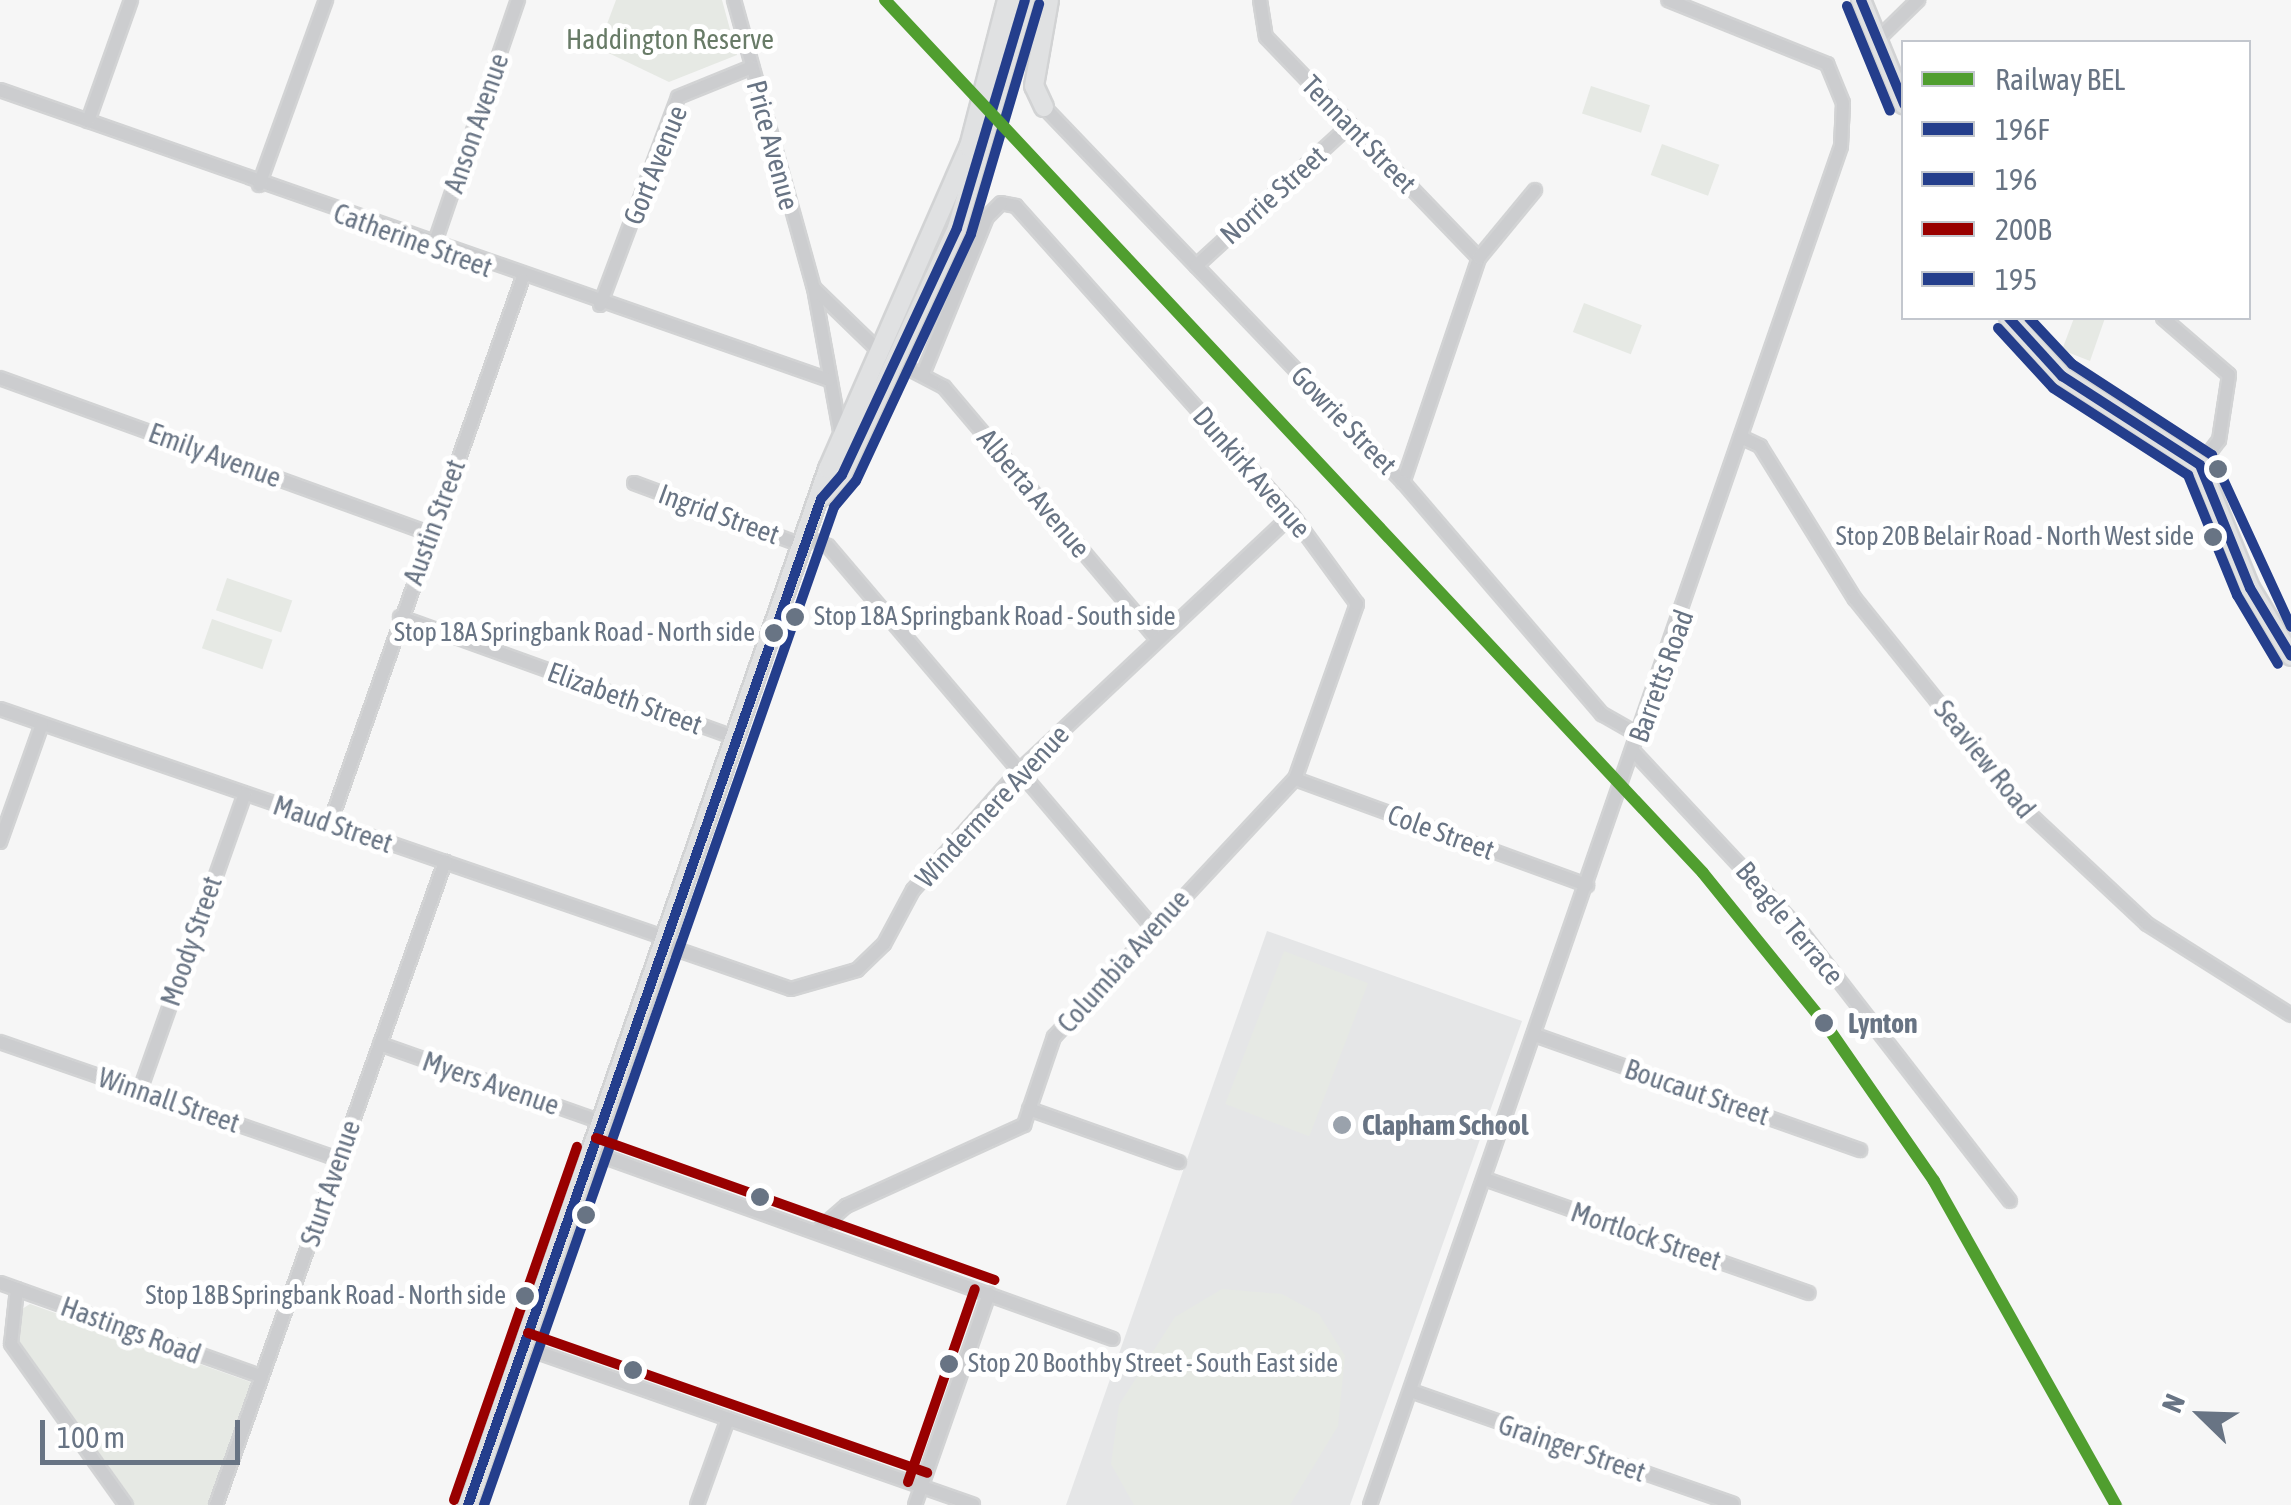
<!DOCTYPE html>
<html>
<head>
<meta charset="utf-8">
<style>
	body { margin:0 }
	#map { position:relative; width:2291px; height:1505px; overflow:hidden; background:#f6f6f6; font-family:"Asap Condensed",sans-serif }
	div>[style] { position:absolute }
	.built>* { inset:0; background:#e5e6e7 }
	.green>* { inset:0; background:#e6e9e4; transform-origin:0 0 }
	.roads { filter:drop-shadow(2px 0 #d2d3d4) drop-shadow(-2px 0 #d2d3d4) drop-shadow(0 2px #d2d3d4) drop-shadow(0 -2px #d2d3d4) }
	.minor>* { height:12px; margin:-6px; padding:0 6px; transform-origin:6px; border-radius:6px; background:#cccdcf }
	.secondary>* { height:18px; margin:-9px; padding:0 9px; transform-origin:9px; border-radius:9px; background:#e0e1e2 }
	.bus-1>* { height:10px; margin:-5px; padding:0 5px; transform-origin:5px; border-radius:5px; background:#243e8c }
	.bus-2>* { height:10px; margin:-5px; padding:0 5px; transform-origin:5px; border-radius:5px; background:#243e8c }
	.bus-3>* { height:10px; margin:-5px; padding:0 5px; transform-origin:5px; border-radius:5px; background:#900 }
	.bus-4>* { height:10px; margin:-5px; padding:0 5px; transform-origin:5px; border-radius:5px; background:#243e8c }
	.rail-1>* { height:12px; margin:-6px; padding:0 6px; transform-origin:6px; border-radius:6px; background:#509e2f }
	.dots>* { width:28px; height:28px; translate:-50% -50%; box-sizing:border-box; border:5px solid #fff; border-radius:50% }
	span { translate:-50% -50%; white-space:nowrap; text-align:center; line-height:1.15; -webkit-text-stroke:10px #fff; paint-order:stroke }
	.bus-label { font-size:26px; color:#687484 }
	.right { translate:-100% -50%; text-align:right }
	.left { translate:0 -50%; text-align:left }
	.park-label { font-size:28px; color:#687b67 }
	.street-label { font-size:28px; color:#687484 }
	.stop-label { font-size:28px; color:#687484; font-weight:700 }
	.poi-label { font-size:28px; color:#687484; font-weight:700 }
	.legend { position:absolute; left:1901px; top:40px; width:350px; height:280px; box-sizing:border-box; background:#fff; border:2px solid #c3c7ce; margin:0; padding:12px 18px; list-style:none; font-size:30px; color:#687484 }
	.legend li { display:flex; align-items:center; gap:20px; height:50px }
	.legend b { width:50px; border:2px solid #c3c7ce }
	.north { position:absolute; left:2151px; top:1365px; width:100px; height:100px; -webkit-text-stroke:8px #fff; paint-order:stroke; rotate:293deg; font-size:28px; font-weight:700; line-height:40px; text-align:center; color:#687484 }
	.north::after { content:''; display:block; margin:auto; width:35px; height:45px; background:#687484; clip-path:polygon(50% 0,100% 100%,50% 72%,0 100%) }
	.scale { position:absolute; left:40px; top:1420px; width:200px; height:45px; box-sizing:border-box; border:5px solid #687484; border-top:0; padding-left:12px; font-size:30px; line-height:35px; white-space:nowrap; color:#687484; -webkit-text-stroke:8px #fff; paint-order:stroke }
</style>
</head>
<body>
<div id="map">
	<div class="built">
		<i style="clip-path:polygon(1267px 931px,1522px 1021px,1350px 1505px,1066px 1505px)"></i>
	</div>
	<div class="green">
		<i style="clip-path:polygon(616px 0,722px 0,737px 55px,669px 82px,598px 48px)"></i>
		<i style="left:1591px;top:86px;width:62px;height:29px;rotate:18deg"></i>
		<i style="left:1662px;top:144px;width:61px;height:33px;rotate:20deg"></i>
		<i style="left:1584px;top:303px;width:62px;height:31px;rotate:21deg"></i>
		<i style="clip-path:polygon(2074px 318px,2105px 318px,2090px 361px,2062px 350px)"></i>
		<i style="left:227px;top:578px;width:69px;height:34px;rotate:19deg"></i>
		<i style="left:212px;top:619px;width:64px;height:31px;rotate:19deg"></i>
		<i style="left:1284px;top:951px;width:90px;height:164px;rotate:21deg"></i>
		<i style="clip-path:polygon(1222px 1289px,1282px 1294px,1319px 1314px,1345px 1356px,1338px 1426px,1290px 1505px,1134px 1505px,1111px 1464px,1119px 1405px,1175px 1317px)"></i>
		<i style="clip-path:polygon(30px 1304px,256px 1384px,212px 1505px,131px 1505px,17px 1343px,17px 1312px)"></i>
	</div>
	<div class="roads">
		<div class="minor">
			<i style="left:734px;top:0;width:299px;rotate:74.5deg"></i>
			<i style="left:814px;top:288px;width:151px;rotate:79.7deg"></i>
			<i style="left:1260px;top:0;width:37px;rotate:81deg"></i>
			<i style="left:1266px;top:37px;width:307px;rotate:46.1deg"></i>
			<i style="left:1479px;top:258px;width:237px;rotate:108.7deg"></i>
			<i style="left:1876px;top:41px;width:59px;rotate:-44.3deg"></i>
			<i style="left:0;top:90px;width:878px;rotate:19.28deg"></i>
			<i style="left:1044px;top:107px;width:519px;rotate:46.25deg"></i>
			<i style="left:1403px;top:482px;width:306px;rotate:49.4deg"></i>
			<i style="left:1602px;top:714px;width:43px;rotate:29.6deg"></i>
			<i style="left:88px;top:121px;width:128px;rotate:-70.4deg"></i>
			<i style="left:259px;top:185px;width:197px;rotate:-70.1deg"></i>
			<i style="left:434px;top:245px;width:259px;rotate:-71.1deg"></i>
			<i style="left:1479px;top:258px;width:88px;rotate:-50.5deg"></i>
			<i style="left:1196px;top:266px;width:209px;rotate:-42.5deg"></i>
			<i style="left:814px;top:288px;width:92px;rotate:44.1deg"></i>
			<i style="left:600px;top:305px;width:222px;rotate:-69.4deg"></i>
			<i style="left:678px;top:97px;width:80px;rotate:-22.1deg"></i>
			<i style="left:2163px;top:318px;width:87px;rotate:40.8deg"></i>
			<i style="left:2229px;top:375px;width:66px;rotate:98.7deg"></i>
			<i style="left:2219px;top:440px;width:31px;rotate:127deg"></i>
			<i style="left:896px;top:362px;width:54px;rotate:27.5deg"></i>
			<i style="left:944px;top:387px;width:331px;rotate:49.8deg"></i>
			<i style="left:0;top:378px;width:456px;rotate:19.9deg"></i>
			<i style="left:1745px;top:439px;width:17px;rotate:25deg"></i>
			<i style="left:1760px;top:446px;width:180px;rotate:58.2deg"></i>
			<i style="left:1855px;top:599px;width:267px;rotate:51.2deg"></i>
			<i style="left:2022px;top:807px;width:171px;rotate:43.1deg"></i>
			<i style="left:2147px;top:924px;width:170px;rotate:32.3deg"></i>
			<i style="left:634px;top:483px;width:181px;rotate:20.3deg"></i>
			<i style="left:807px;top:538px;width:22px;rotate:21deg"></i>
			<i style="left:828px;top:546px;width:499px;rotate:49.6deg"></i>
			<i style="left:400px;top:617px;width:358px;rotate:19.8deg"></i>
			<i style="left:0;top:709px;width:704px;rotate:18.98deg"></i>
			<i style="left:1634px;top:752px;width:242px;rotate:47deg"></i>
			<i style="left:1799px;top:929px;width:344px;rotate:52.2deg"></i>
			<i style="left:1295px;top:779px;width:311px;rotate:20deg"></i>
			<i style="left:330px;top:823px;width:576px;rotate:-70.53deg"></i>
			<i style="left:0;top:842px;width:125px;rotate:-70.4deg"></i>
			<i style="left:664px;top:945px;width:134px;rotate:19.1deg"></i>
			<i style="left:791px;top:989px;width:69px;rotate:-16.1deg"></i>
			<i style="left:857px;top:970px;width:37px;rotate:-44deg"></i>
			<i style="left:884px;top:944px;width:61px;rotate:-61.8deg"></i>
			<i style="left:913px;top:890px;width:159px;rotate:-48.3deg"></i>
			<i style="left:1019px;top:771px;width:374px;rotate:-43.2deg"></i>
			<i style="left:1535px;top:1035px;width:345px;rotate:19.5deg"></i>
			<i style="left:0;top:1042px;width:358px;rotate:19.1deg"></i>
			<i style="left:380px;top:1044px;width:235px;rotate:19.4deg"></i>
			<i style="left:140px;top:1090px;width:314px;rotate:-70.5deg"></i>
			<i style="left:1029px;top:1109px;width:159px;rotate:19.5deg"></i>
			<i style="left:591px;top:1152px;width:554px;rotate:19.71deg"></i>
			<i style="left:1485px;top:1179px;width:343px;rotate:19.4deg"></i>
			<i style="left:816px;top:1232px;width:40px;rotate:-41deg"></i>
			<i style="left:846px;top:1206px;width:196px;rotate:-24.5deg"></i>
			<i style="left:1024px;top:1125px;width:93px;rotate:-71.2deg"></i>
			<i style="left:1054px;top:1037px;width:353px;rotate:-47deg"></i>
			<i style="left:1295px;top:779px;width:186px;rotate:-70.5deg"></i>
			<i style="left:1357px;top:604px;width:110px;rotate:-126.1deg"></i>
			<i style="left:1292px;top:515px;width:414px;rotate:-131.8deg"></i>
			<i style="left:1016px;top:206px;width:15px;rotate:-169deg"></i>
			<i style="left:1001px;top:203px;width:20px;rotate:135deg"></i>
			<i style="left:987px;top:217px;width:170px;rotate:112.2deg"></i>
			<i style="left:0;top:1283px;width:278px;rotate:19.7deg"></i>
			<i style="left:17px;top:1289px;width:55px;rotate:96.2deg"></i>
			<i style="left:11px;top:1344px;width:198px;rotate:54.5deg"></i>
			<i style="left:523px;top:1347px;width:477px;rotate:19.3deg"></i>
			<i style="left:1411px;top:1391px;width:341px;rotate:19.3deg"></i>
			<i style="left:216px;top:1505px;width:683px;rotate:-70.4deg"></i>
			<i style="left:697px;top:1505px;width:91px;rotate:-70.2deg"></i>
			<i style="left:915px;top:1505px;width:224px;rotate:-70.7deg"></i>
			<i style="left:1370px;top:1505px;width:1438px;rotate:-70.88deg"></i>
			<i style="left:1841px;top:146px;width:43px;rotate:-87.3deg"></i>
			<i style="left:1843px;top:103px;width:42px;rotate:-112.3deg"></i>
			<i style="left:1827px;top:64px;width:171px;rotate:-158.1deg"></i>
		</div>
		<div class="secondary">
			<i style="left:1861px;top:0;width:113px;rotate:67.7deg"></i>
			<i style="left:1044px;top:107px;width:23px;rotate:-115deg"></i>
			<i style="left:1034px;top:86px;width:87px;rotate:-80.1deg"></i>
			<i style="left:2009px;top:318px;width:79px;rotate:47.6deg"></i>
			<i style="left:2062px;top:376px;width:164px;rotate:32.8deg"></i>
			<i style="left:2200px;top:465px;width:133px;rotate:67.9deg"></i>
			<i style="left:2250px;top:588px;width:79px;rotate:58.9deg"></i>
			<i style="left:823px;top:496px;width:28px;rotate:-48deg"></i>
			<i style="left:842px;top:475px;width:272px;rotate:-65deg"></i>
			<i style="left:957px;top:228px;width:238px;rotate:-73.4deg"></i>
			<i style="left:468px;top:1505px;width:1097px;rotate:-70.84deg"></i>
			<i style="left:828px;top:469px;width:352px;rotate:-66.4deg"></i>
			<i style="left:969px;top:147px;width:152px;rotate:-75.5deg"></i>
		</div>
	</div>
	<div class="bus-1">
		<i style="left:1861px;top:0;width:113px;rotate:67.5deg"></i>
		<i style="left:2009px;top:318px;width:79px;rotate:47.6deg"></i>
		<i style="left:2062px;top:376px;width:164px;rotate:32.8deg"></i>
		<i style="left:2200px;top:465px;width:133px;rotate:67.9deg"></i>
		<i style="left:2250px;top:588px;width:79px;rotate:58.9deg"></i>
		<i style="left:468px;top:1505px;width:1066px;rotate:-70.66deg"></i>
		<i style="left:821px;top:499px;width:32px;rotate:-49deg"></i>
		<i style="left:842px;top:475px;width:272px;rotate:-65deg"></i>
		<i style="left:957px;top:228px;width:238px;rotate:-73.4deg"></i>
	</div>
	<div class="bus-2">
		<i style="left:1847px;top:6px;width:113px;rotate:67.7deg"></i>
		<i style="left:1998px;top:328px;width:81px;rotate:47.5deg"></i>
		<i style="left:2053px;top:388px;width:161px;rotate:32.8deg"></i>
		<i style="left:2188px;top:475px;width:130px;rotate:67.8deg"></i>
		<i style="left:2237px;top:595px;width:80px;rotate:59.3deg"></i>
		<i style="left:484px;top:1505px;width:1058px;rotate:-70.67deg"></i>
		<i style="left:834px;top:507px;width:34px;rotate:-50deg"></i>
		<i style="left:856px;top:481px;width:272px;rotate:-65deg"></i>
		<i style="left:971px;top:234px;width:240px;rotate:-73.5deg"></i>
	</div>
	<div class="bus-3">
		<i style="left:596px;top:1138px;width:423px;rotate:19.6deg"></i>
		<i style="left:528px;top:1333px;width:423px;rotate:19.3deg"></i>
		<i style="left:908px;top:1482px;width:204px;rotate:-70.9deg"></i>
		<i style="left:454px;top:1500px;width:374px;rotate:-70.8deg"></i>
	</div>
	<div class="bus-4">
		<i style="left:2029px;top:318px;width:63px;rotate:46.9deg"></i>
		<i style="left:2072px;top:364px;width:167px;rotate:33deg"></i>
		<i style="left:2212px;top:455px;width:189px;rotate:65.3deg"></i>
	</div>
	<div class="rail-1">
		<i style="left:885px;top:0;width:1196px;rotate:46.86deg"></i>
		<i style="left:1703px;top:873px;width:196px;rotate:51deg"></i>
		<i style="left:1826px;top:1025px;width:190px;rotate:55.3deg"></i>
		<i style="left:1934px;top:1181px;width:372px;rotate:60.7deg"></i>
	</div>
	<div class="dots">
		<i style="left:2218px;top:469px;background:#687484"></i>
		<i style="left:2213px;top:537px;background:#687484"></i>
		<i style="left:795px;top:617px;background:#687484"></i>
		<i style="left:774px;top:633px;background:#687484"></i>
		<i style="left:1824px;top:1023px;background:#687484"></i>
		<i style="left:1342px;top:1125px;background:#9aa2ac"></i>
		<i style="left:760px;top:1197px;background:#687484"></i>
		<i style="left:586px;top:1215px;background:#687484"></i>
		<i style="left:525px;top:1296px;background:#687484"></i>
		<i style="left:949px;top:1364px;background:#687484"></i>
		<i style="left:633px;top:1370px;background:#687484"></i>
	</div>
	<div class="bus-label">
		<span class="right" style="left:2194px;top:537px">Stop 20B Belair Road - North West side</span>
		<span class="left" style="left:814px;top:617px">Stop 18A Springbank Road - South side</span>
		<span class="right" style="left:755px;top:633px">Stop 18A Springbank Road - North side</span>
		<span class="right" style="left:506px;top:1296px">Stop 18B Springbank Road - North side</span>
		<span class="left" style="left:968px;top:1364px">Stop 20 Boothby Street - South East side</span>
	</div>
	<div class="park-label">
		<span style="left:670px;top:39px">Haddington Reserve</span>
	</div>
	<div class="street-label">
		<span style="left:476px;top:123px;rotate:-71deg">Anson Avenue</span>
		<span style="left:1359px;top:134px;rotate:46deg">Tennant Street</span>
		<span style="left:773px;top:145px;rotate:75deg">Price Avenue</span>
		<span style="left:655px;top:165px;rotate:-68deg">Gort Avenue</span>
		<span style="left:1273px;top:195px;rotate:-42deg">Norrie Street</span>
		<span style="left:413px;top:240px;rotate:20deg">Catherine Street</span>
		<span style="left:1344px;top:420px;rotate:46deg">Gowrie Street</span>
		<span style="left:215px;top:455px;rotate:20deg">Emily Avenue</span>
		<span style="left:1252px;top:472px;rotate:49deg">Dunkirk Avenue</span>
		<span style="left:1034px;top:493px;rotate:50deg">Alberta Avenue</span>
		<span style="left:719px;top:514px;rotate:20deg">Ingrid Street</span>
		<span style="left:434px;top:522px;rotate:-70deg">Austin Street</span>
		<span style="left:1661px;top:676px;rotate:-70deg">Barretts Road</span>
		<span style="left:625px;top:698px;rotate:20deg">Elizabeth Street</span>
		<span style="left:1985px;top:759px;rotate:51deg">Seaview Road</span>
		<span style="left:992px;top:806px;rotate:-47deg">Windermere Avenue</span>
		<span style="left:333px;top:824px;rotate:19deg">Maud Street</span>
		<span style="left:1441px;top:832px;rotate:20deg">Cole Street</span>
		<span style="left:1790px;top:923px;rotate:50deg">Beagle Terrace</span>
		<span style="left:191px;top:941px;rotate:-71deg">Moody Street</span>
		<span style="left:1123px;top:961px;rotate:-48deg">Columbia Avenue</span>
		<span style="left:491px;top:1083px;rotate:19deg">Myers Avenue</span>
		<span style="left:1697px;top:1092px;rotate:19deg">Boucaut Street</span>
		<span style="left:169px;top:1100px;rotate:19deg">Winnall Street</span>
		<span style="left:330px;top:1183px;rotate:-71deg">Sturt Avenue</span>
		<span style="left:1646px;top:1236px;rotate:19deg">Mortlock Street</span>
		<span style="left:131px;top:1330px;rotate:20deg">Hastings Road</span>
		<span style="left:1572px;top:1448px;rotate:19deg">Grainger Street</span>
	</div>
	<div class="stop-label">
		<span class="left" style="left:1848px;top:1023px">Lynton</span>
	</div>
	<div class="poi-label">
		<span class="left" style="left:1362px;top:1125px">Clapham School</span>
	</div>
	<ul class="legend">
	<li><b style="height:12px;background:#509e2f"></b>Railway BEL</li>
	<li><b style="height:12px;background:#243e8c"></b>196F</li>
	<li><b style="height:12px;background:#243e8c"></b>196</li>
	<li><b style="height:12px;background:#900"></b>200B</li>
	<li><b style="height:12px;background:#243e8c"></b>195</li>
	</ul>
	<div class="north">N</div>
	<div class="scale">100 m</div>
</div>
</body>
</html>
